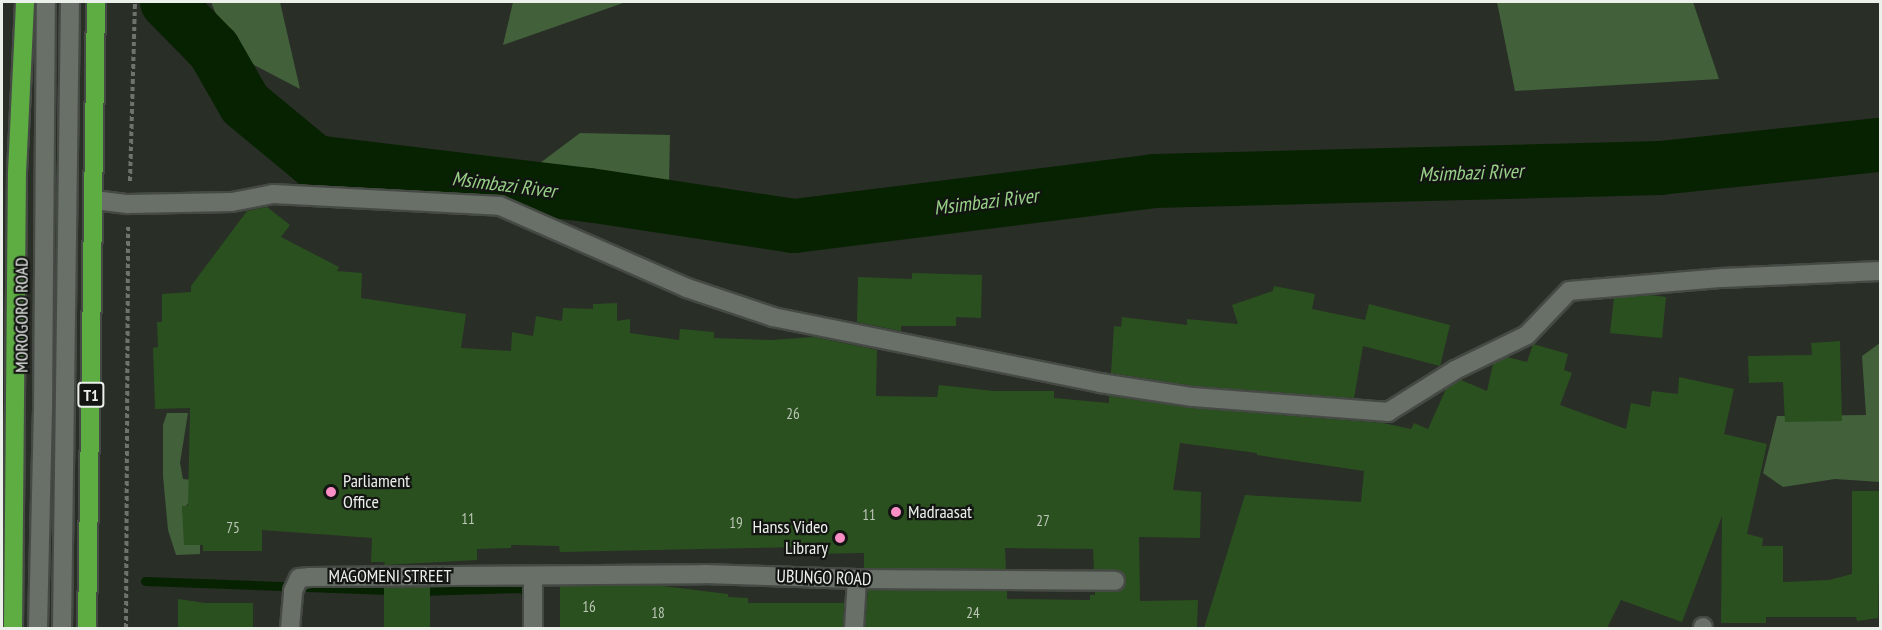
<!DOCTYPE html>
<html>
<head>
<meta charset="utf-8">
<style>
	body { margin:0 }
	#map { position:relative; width:1882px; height:630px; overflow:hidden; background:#292e27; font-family:"PT Sans Narrow",sans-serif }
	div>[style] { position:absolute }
	.green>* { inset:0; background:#426039 }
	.stream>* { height:9px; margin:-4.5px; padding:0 4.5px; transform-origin:4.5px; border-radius:4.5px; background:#072200 }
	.river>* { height:54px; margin:-27px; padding:0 27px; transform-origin:27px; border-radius:27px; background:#072200 }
	.building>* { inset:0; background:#2b501f; transform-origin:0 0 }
	.path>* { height:4px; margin-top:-2px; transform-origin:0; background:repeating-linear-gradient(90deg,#6e736c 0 4.5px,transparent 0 7.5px) }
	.roads { filter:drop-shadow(2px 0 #464a45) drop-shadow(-2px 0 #464a45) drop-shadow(0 2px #464a45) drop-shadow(0 -2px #464a45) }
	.lane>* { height:18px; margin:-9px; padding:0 9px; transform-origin:9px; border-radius:9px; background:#697068 }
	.street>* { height:18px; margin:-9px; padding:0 9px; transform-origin:9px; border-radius:9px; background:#697068 }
	.highway>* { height:18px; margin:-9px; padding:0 9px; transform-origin:9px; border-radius:9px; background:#5dad43 }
	.dots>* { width:16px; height:16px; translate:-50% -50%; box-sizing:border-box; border:3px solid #131512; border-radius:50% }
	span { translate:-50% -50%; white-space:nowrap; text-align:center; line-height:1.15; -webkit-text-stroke:4.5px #131512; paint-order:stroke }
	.number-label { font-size:15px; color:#bcc8b8 }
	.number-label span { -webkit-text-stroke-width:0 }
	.shield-label span { padding:2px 4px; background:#131512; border:2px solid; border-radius:4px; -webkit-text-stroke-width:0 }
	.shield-label { font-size:16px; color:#ecf0eb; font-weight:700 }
	.street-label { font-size:18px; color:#ecf0eb }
	.poi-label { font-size:18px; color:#ecf0eb }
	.left { translate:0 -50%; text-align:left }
	.right { translate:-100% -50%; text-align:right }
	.water-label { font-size:20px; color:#98d187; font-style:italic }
	.frame { position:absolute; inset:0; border:3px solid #ecf0eb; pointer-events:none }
</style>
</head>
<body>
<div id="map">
	<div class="green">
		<i style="clip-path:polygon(211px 2px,280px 2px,300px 89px,254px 65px,224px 34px)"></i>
		<i style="clip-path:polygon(513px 2px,626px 2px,503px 45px)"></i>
		<i style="clip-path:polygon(1497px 2px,1693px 2px,1719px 79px,1515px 91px)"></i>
		<i style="clip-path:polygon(580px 133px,670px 135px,669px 181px,540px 163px)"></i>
		<i style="clip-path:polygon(1880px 343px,1880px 482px,1835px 479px,1783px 487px,1763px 473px,1777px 416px,1866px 415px,1862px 356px)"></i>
		<i style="clip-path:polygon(167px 413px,188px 413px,180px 463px,183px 479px,192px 480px,190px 501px,182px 511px,200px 545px,200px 554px,176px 555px,168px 530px,163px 476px,163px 425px)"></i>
	</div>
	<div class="stream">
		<i style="left:145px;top:581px;width:250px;rotate:2.1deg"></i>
		<i style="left:420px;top:591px;width:104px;rotate:-1.7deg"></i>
		<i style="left:524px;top:588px;width:11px;rotate:75deg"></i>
	</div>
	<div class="river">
		<i style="left:167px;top:2px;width:67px;rotate:45.6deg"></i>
		<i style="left:214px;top:50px;width:62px;rotate:60.1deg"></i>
		<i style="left:245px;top:104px;width:91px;rotate:39.6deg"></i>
		<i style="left:315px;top:162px;width:276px;rotate:6.9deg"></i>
		<i style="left:589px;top:195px;width:207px;rotate:8.6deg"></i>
		<i style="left:794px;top:226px;width:362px;rotate:-7.1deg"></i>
		<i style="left:1153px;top:181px;width:507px;rotate:-1.47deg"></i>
		<i style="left:1660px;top:168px;width:221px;rotate:-6deg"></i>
	</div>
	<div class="building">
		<i style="clip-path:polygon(267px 207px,290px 225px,281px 237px,339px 267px,337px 271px,362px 273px,361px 298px,466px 314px,461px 348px,511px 351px,512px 332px,533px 336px,536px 316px,562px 321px,563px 308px,593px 309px,593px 304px,617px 303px,617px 321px,630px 319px,630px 333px,679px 340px,680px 329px,714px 332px,714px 338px,771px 340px,814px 337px,877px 350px,876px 396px,937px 397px,939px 385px,994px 391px,1054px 391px,1054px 398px,1109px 403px,1109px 396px,1192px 408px,1383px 423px,1411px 429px,1414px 423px,1428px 429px,1446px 389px,1461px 380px,1487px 391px,1493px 364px,1507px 357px,1527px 362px,1533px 344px,1568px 354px,1564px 370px,1572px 373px,1560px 405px,1626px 429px,1631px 403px,1650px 407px,1652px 391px,1678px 394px,1679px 377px,1734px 389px,1724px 434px,1767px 444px,1747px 534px,1763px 538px,1762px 546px,1783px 546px,1783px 582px,1829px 580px,1852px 574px,1852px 491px,1881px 491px,1878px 618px,1857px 621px,1856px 617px,1766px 617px,1766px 623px,1721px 623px,1722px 516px,1682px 622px,1621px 600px,1607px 628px,1204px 628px,1245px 495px,1361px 502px,1364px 471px,1257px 455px,1257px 453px,1180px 443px,1173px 490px,1201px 492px,1200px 538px,1139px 537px,1140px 601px,1198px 600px,1197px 628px,865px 628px,868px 590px,1007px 591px,1007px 599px,1090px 600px,1090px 595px,1095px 595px,1095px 592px,1121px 590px,1126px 582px,1124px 575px,1116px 570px,1094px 570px,1093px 549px,1005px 548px,1006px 569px,864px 568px,864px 553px,809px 554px,797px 547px,560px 552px,559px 546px,511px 545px,511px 548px,477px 549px,477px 560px,384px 565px,385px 562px,371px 562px,372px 538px,262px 530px,262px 551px,203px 551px,203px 545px,184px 545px,182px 506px,188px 506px,190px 408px,155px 409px,153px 348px,158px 347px,157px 322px,162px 322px,162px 294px,191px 292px,191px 286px,247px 211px)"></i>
		<i style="clip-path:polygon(912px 273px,982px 275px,981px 318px,956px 317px,956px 326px,901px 326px,901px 331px,857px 322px,858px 277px,912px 279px)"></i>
		<i style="clip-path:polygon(1274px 286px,1315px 294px,1312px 309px,1365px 320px,1369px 304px,1450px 325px,1440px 366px,1363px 346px,1354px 398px,1194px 386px,1111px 373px,1114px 326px,1121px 327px,1122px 317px,1187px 325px,1187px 319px,1238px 324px,1232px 305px,1273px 291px)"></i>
		<i style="clip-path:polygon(1651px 295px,1666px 297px,1662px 338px,1610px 333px,1614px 298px)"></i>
		<i style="clip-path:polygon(1840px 341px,1842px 421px,1785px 422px,1783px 382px,1749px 383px,1748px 356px,1812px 355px,1811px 343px)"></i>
		<i style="clip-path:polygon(560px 586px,663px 586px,728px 594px,728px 597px,748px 598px,748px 603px,844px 603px,843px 628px,560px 628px)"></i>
		<i style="left:430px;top:587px;width:41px;height:46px;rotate:90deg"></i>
		<i style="clip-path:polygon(178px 599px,205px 603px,253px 603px,253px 628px,178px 628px)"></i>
	</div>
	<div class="path">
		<i style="left:130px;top:181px;width:179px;rotate:-88.4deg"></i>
		<i style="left:126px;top:628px;width:401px;rotate:-89.7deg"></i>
	</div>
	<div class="roads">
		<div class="lane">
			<i style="left:38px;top:628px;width:216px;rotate:-88.7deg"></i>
			<i style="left:43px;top:412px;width:410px;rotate:-89.6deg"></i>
			<i style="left:62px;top:628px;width:626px;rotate:-89.27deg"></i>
		</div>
		<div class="street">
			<i style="left:94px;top:200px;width:34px;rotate:7deg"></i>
			<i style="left:128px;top:204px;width:104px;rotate:-1.1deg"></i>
			<i style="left:232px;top:202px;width:42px;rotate:-11deg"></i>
			<i style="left:273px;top:194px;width:227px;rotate:3deg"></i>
			<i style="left:500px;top:206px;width:204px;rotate:23.7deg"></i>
			<i style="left:687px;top:288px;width:91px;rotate:18.6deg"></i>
			<i style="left:773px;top:317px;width:334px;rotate:11.4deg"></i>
			<i style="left:1100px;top:383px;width:94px;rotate:8.6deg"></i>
			<i style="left:1193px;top:397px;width:196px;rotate:4.4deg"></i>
			<i style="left:1388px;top:412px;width:79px;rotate:-32.1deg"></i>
			<i style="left:1455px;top:370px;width:80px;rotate:-25.9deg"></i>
			<i style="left:1527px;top:335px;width:61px;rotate:-46.3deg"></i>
			<i style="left:1569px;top:291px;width:154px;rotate:-4.9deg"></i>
			<i style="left:1722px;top:278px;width:158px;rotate:-2.5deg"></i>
			<i style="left:1703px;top:627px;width:1px;rotate:90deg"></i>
			<i style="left:290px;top:628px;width:37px;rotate:-85deg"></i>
			<i style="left:293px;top:591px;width:14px;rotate:-65deg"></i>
			<i style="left:299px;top:578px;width:11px;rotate:-5deg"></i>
			<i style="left:310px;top:577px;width:394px;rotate:-0.4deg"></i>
			<i style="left:704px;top:574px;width:153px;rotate:1.9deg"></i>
			<i style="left:857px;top:579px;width:258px;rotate:0.4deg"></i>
			<i style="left:533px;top:628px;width:52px;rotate:-90deg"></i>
			<i style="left:854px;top:628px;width:49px;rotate:-86.5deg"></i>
		</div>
		<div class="highway">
			<i style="left:13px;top:628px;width:455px;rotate:-89.5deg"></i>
			<i style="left:17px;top:173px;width:171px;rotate:-87.3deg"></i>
			<i style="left:87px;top:628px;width:626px;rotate:-89.18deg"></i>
		</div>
	</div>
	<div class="dots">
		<i style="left:331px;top:492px;background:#fa8fc6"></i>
		<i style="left:896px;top:512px;background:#fa8fc6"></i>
		<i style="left:840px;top:538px;background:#fa8fc6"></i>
	</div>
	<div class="number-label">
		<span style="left:793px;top:414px">26</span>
		<span style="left:869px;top:515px">11</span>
		<span style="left:468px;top:519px">11</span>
		<span style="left:1043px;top:521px">27</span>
		<span style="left:736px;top:523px">19</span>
		<span style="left:233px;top:528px">75</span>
		<span style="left:589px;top:607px">16</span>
		<span style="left:658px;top:613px">18</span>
		<span style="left:973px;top:613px">24</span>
	</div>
	<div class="shield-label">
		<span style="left:91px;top:395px">T1</span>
	</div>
	<div class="street-label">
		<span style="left:22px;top:315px;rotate:-90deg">MOROGORO ROAD</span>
		<span style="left:390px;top:576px">MAGOMENI STREET</span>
		<span style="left:824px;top:578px;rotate:2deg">UBUNGO ROAD</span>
	</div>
	<div class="poi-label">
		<span class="left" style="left:343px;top:492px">Parliament<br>Office</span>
		<span class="left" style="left:908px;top:512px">Madraasat</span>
		<span class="right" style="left:828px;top:538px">Hanss Video<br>Library</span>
	</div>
	<div class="water-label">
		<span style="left:1471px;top:173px;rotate:-2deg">Msimbazi River</span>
		<span style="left:504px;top:185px;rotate:7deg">Msimbazi River</span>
		<span style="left:986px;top:202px;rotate:-7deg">Msimbazi River</span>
	</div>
	<div class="frame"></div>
</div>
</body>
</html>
